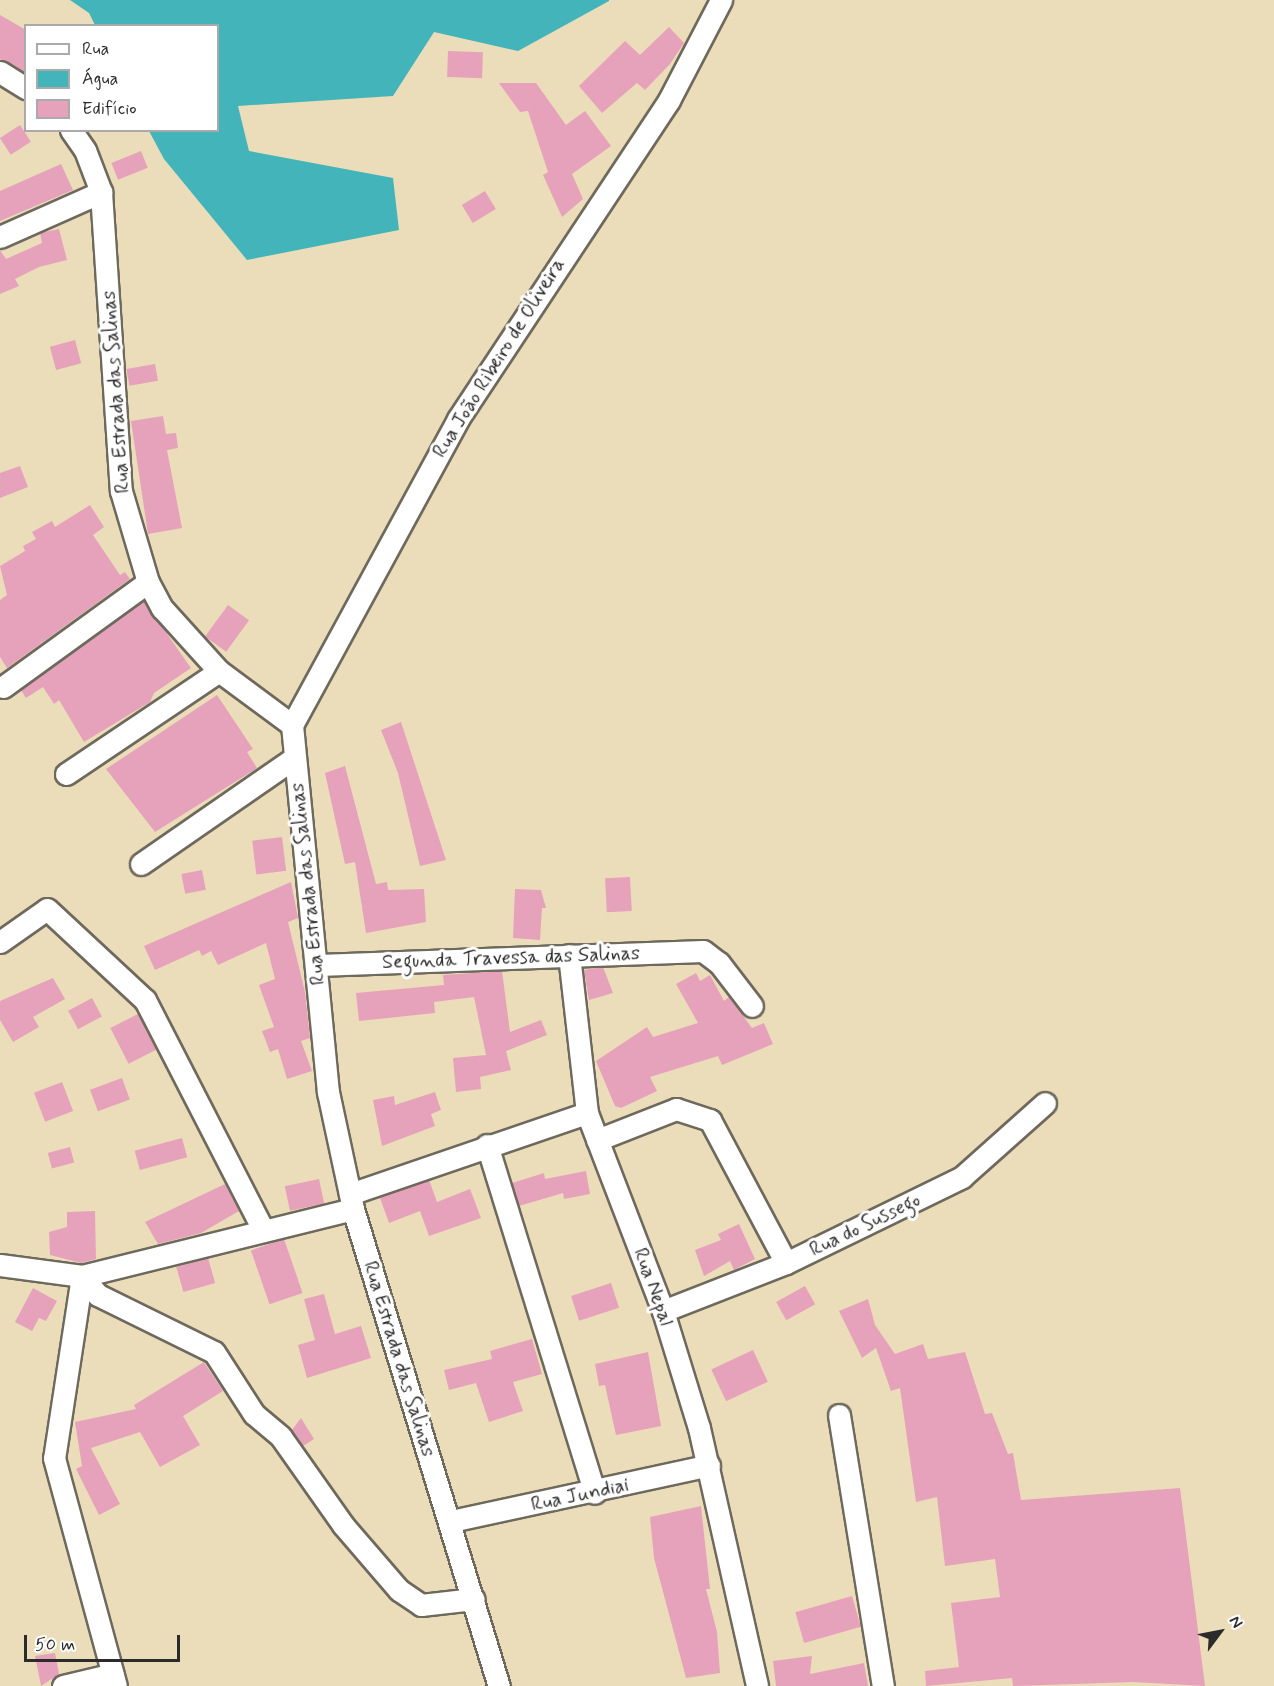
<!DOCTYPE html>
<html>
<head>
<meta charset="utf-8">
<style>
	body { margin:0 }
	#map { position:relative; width:1274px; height:1686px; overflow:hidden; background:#ebddb9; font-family:Mynerve,sans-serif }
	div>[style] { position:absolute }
	.water>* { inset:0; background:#43b4b9 }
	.building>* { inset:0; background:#e6a2bb; transform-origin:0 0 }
	.roads { filter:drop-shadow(2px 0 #6e695d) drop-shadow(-2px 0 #6e695d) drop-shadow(0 2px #6e695d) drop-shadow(0 -2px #6e695d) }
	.minor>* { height:21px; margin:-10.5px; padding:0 10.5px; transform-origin:10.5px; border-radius:10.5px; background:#fff }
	span { translate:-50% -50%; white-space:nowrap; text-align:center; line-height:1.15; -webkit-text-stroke:6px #fff; paint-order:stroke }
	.street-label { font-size:20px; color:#2b2b2b }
	.legend { position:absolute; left:24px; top:24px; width:195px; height:108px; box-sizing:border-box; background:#fff; border:2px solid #aaa; margin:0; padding:8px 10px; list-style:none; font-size:18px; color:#2b2b2b }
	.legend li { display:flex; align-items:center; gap:12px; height:30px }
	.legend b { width:30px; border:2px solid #aaa }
	.north { position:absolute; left:1190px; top:1602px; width:60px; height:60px; -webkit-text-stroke:4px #fff; paint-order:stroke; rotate:58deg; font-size:16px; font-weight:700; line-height:24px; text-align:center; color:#2b2b2b }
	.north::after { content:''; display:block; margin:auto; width:21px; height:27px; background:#2b2b2b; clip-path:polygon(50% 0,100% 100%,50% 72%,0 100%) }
	.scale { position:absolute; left:24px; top:1635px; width:156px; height:27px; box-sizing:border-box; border:3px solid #2b2b2b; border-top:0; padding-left:8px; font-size:18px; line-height:21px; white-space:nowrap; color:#2b2b2b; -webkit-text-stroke:4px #fff; paint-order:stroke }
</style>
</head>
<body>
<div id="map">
	<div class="water">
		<i style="clip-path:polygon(70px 0,609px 0,609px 1px,518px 51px,434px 32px,393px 96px,238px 106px,249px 151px,393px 178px,399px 230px,247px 260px,164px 159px,149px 131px,218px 130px,218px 26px,95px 25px,89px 13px)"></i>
	</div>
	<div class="building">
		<i style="clip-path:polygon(0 15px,26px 30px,26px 73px,0 59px)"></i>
		<i style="clip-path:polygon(669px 27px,684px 43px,670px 64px,645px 90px,637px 83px,602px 113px,579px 86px,625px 41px,640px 55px)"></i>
		<i style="left:448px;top:51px;width:35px;height:26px;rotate:2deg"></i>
		<i style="clip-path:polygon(499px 83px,536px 83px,566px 125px,585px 111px,611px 146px,572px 174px,583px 199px,562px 217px,543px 175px,548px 172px,528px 111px,520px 112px)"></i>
		<i style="left:20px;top:125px;width:20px;height:24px;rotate:57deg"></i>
		<i style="left:141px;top:151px;width:18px;height:32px;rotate:68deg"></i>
		<i style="clip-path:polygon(61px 164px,73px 190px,0 221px,0 191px)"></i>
		<i style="left:485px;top:191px;width:21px;height:27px;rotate:59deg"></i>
		<i style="clip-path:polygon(59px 229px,67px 260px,39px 267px,15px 279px,19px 286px,0 294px,0 250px,6px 259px,42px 243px,40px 233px)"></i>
		<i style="left:75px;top:340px;width:24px;height:26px;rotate:75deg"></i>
		<i style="left:155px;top:364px;width:17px;height:29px;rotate:80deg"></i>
		<i style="clip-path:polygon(163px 416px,166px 434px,176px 433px,178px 448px,167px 450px,182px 528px,148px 534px,131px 421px)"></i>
		<i style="clip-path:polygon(20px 466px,28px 487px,0 498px,0 473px)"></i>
		<i style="clip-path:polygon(90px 505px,104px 527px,93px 535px,120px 575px,125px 572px,130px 579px,7px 668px,0 657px,0 600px,7px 595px,0 566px,25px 551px,23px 546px,36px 539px,32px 532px,52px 521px,55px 527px)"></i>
		<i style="clip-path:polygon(144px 601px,191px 668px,154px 693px,150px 702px,84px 742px,59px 700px,54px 704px,43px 687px,26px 698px,21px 690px)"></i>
		<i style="left:228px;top:605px;width:26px;height:39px;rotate:36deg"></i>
		<i style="clip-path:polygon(217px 695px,253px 749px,247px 752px,257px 768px,155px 832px,106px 769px)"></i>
		<i style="clip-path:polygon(401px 722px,446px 860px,420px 866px,398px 773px,381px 730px)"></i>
		<i style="clip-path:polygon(345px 766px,376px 884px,387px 882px,388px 890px,424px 889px,426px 922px,366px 933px,355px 862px,345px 864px,325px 773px)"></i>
		<i style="left:282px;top:837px;width:34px;height:30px;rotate:83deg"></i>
		<i style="left:202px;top:870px;width:20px;height:21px;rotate:79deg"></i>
		<i style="left:630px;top:877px;width:34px;height:25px;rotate:87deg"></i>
		<i style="clip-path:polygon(291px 882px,298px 918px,288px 922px,305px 992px,310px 1038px,301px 1041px,312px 1071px,287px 1079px,278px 1049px,270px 1052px,262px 1031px,274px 1027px,259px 985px,275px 979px,266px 943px,218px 965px,211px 951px,202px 956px,199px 950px,155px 970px,144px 946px)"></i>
		<i style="clip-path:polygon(515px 889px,541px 890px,546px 908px,542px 908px,540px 940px,513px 938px)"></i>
		<i style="clip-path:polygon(603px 967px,613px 993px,589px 1000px,584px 970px)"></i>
		<i style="clip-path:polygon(502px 971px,510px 1032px,541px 1020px,547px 1035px,506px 1051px,511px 1070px,480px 1077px,481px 1089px,456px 1092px,453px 1058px,486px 1055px,474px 997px,434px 1002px,435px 1013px,359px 1021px,356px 993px,444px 985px,443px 975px)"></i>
		<i style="clip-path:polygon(696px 973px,700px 981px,710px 975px,724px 1001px,729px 997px,752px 1028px,764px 1023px,773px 1044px,722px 1065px,718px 1056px,650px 1077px,657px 1091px,621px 1108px,615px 1106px,596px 1061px,647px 1027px,653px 1037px,698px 1023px,676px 984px)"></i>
		<i style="clip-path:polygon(53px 978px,65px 999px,33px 1017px,39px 1027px,13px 1042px,0 1020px,0 1001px)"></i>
		<i style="left:92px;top:998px;width:21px;height:27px;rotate:62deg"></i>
		<i style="left:138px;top:1014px;width:40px;height:31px;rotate:63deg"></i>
		<i style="left:122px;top:1078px;width:23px;height:34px;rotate:70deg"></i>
		<i style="left:62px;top:1082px;width:31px;height:30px;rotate:69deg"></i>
		<i style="clip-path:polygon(435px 1092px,441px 1110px,431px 1114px,435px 1126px,382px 1146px,373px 1100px,394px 1096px,395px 1105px)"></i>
		<i style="left:182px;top:1138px;width:20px;height:49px;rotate:75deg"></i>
		<i style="left:70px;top:1147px;width:16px;height:23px;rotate:75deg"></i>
		<i style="clip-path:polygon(586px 1171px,590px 1194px,564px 1199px,563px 1193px,519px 1206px,512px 1183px,544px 1173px,545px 1179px)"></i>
		<i style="left:319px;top:1179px;width:25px;height:35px;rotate:78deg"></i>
		<i style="clip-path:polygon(429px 1180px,437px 1202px,470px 1189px,481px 1218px,429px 1236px,420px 1211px,389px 1223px,380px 1198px)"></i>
		<i style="clip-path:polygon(225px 1184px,239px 1211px,201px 1233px,158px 1244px,145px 1222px)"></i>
		<i style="clip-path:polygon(95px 1211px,96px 1259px,81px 1263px,50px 1255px,49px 1232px,67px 1227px,67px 1212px)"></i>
		<i style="clip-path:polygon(739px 1224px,755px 1259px,734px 1270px,730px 1261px,704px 1276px,695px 1250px,721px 1240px,718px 1234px)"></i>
		<i style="left:284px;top:1239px;width:57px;height:35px;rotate:71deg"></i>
		<i style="left:208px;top:1258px;width:26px;height:33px;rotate:74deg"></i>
		<i style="left:611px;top:1283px;width:26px;height:42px;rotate:72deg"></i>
		<i style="left:805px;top:1286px;width:21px;height:33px;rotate:61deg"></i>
		<i style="clip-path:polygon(33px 1288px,57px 1301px,46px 1321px,39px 1318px,32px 1331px,15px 1322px)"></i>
		<i style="clip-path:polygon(324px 1294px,335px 1334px,361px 1326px,371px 1358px,307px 1378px,298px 1345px,315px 1340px,304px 1299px)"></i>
		<i style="clip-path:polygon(868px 1299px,875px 1325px,895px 1354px,923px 1344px,928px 1359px,965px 1352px,985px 1414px,992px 1413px,1008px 1454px,1013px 1453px,1021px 1500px,1180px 1488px,1205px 1686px,1133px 1682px,1013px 1686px,1012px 1678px,926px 1686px,925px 1671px,959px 1667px,951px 1603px,1000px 1597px,995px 1559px,945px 1566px,937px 1497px,916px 1502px,900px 1388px,891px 1391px,876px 1348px,862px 1358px,839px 1311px)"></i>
		<i style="clip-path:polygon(532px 1339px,542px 1374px,513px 1382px,523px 1411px,489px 1422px,476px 1383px,449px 1390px,444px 1370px,492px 1359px,490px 1351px)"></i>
		<i style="left:753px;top:1350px;width:35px;height:46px;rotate:65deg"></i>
		<i style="clip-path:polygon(648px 1352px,661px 1426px,616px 1435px,605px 1385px,599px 1386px,595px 1364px)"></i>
		<i style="clip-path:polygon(204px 1362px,223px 1391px,183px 1416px,200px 1445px,160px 1467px,140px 1432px,91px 1448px,120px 1504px,99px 1515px,76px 1469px,82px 1466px,75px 1422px,136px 1409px,134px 1405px)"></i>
		<i style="clip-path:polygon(301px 1418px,314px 1439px,303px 1446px,292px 1430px)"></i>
		<i style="clip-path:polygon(701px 1506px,710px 1589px,706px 1589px,717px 1632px,720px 1673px,686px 1678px,654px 1558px,650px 1517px)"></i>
		<i style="left:852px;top:1596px;width:32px;height:59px;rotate:74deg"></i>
		<i style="clip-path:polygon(55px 1653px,59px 1674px,41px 1686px,35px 1656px)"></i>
		<i style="clip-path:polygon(812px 1656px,810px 1674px,864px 1663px,868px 1686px,776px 1686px,773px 1661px)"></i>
	</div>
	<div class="roads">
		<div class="minor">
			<i style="left:0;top:72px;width:31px;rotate:32deg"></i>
			<i style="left:71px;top:130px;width:24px;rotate:55deg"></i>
			<i style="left:85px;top:150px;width:45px;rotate:69.1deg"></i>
			<i style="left:101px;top:192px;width:300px;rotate:86.2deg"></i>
			<i style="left:121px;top:491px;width:95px;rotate:73.5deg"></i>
			<i style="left:148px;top:582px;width:30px;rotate:62deg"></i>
			<i style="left:162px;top:608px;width:85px;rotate:47.9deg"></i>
			<i style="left:219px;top:671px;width:91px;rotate:36.5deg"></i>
			<i style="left:292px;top:725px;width:369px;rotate:84.4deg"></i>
			<i style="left:328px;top:1092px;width:120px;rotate:77.9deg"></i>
			<i style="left:353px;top:1209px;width:499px;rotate:73deg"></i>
			<i style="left:0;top:237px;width:111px;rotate:-24deg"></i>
			<i style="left:3px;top:687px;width:179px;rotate:-35.9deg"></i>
			<i style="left:292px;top:725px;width:348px;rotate:-61.5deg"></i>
			<i style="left:458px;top:419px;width:382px;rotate:-56.5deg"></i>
			<i style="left:669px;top:100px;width:113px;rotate:-62.5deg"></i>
			<i style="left:66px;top:774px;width:184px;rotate:-33.9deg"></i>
			<i style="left:141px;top:864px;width:186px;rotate:-34.7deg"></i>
			<i style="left:0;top:942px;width:57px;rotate:-35.1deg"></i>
			<i style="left:47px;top:909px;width:134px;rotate:42.9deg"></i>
			<i style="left:145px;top:1000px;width:259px;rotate:62.8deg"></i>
			<i style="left:569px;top:955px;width:159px;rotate:83.5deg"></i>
			<i style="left:587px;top:1113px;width:212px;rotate:69deg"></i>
			<i style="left:663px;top:1311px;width:122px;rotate:72.9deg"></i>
			<i style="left:699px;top:1428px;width:264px;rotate:77.3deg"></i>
			<i style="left:318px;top:965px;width:385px;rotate:-2.1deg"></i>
			<i style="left:703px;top:951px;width:20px;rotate:37deg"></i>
			<i style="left:719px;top:963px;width:54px;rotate:52.5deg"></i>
			<i style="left:597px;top:1140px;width:85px;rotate:-21.4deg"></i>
			<i style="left:676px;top:1109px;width:36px;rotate:18deg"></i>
			<i style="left:710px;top:1120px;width:162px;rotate:62deg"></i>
			<i style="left:487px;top:1145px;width:364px;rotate:72.8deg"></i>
			<i style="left:350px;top:1194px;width:250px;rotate:-18.9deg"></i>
			<i style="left:0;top:1265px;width:83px;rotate:7.6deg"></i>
			<i style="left:82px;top:1276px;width:279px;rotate:-13.9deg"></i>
			<i style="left:82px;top:1276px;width:25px;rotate:50deg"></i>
			<i style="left:98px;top:1295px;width:129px;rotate:26.2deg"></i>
			<i style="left:214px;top:1352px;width:74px;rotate:57.2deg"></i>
			<i style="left:254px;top:1414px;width:35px;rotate:40deg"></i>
			<i style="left:281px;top:1437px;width:108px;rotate:54.8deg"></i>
			<i style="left:343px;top:1525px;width:86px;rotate:49.3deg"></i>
			<i style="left:399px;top:1590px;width:27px;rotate:34deg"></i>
			<i style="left:421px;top:1605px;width:53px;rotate:-6.5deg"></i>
			<i style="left:82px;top:1276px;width:184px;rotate:98.7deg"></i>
			<i style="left:54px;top:1458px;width:236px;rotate:74.8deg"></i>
			<i style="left:663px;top:1311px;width:132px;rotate:-21.3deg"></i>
			<i style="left:786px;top:1263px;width:196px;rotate:-26deg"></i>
			<i style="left:962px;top:1177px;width:111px;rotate:-41.7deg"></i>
			<i style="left:839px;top:1415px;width:275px;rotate:80.8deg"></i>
			<i style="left:451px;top:1521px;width:264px;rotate:-12.2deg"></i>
			<i style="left:63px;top:1686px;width:51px;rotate:-13.5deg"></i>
		</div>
	</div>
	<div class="street-label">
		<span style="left:499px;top:358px;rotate:-58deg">Rua João Ribeiro de Oliveira</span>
		<span style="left:116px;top:392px;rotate:-94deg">Rua Estrada das Salinas</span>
		<span style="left:308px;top:884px;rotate:-96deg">Rua Estrada das Salinas</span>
		<span style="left:511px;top:958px;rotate:-2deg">Segunda Travessa das Salinas</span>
		<span style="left:865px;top:1225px;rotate:-26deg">Rua do Sussego</span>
		<span style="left:653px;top:1287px;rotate:70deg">Rua Nepal</span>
		<span style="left:399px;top:1359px;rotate:73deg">Rua Estrada das Salinas</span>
		<span style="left:580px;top:1495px;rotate:-12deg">Rua Jundiai</span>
	</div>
	<ul class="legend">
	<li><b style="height:8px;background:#fff"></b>Rua</li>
	<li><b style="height:16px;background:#43b4b9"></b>Água</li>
	<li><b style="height:16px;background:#e6a2bb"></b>Edifício</li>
	</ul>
	<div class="north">N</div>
	<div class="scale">50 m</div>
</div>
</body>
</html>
